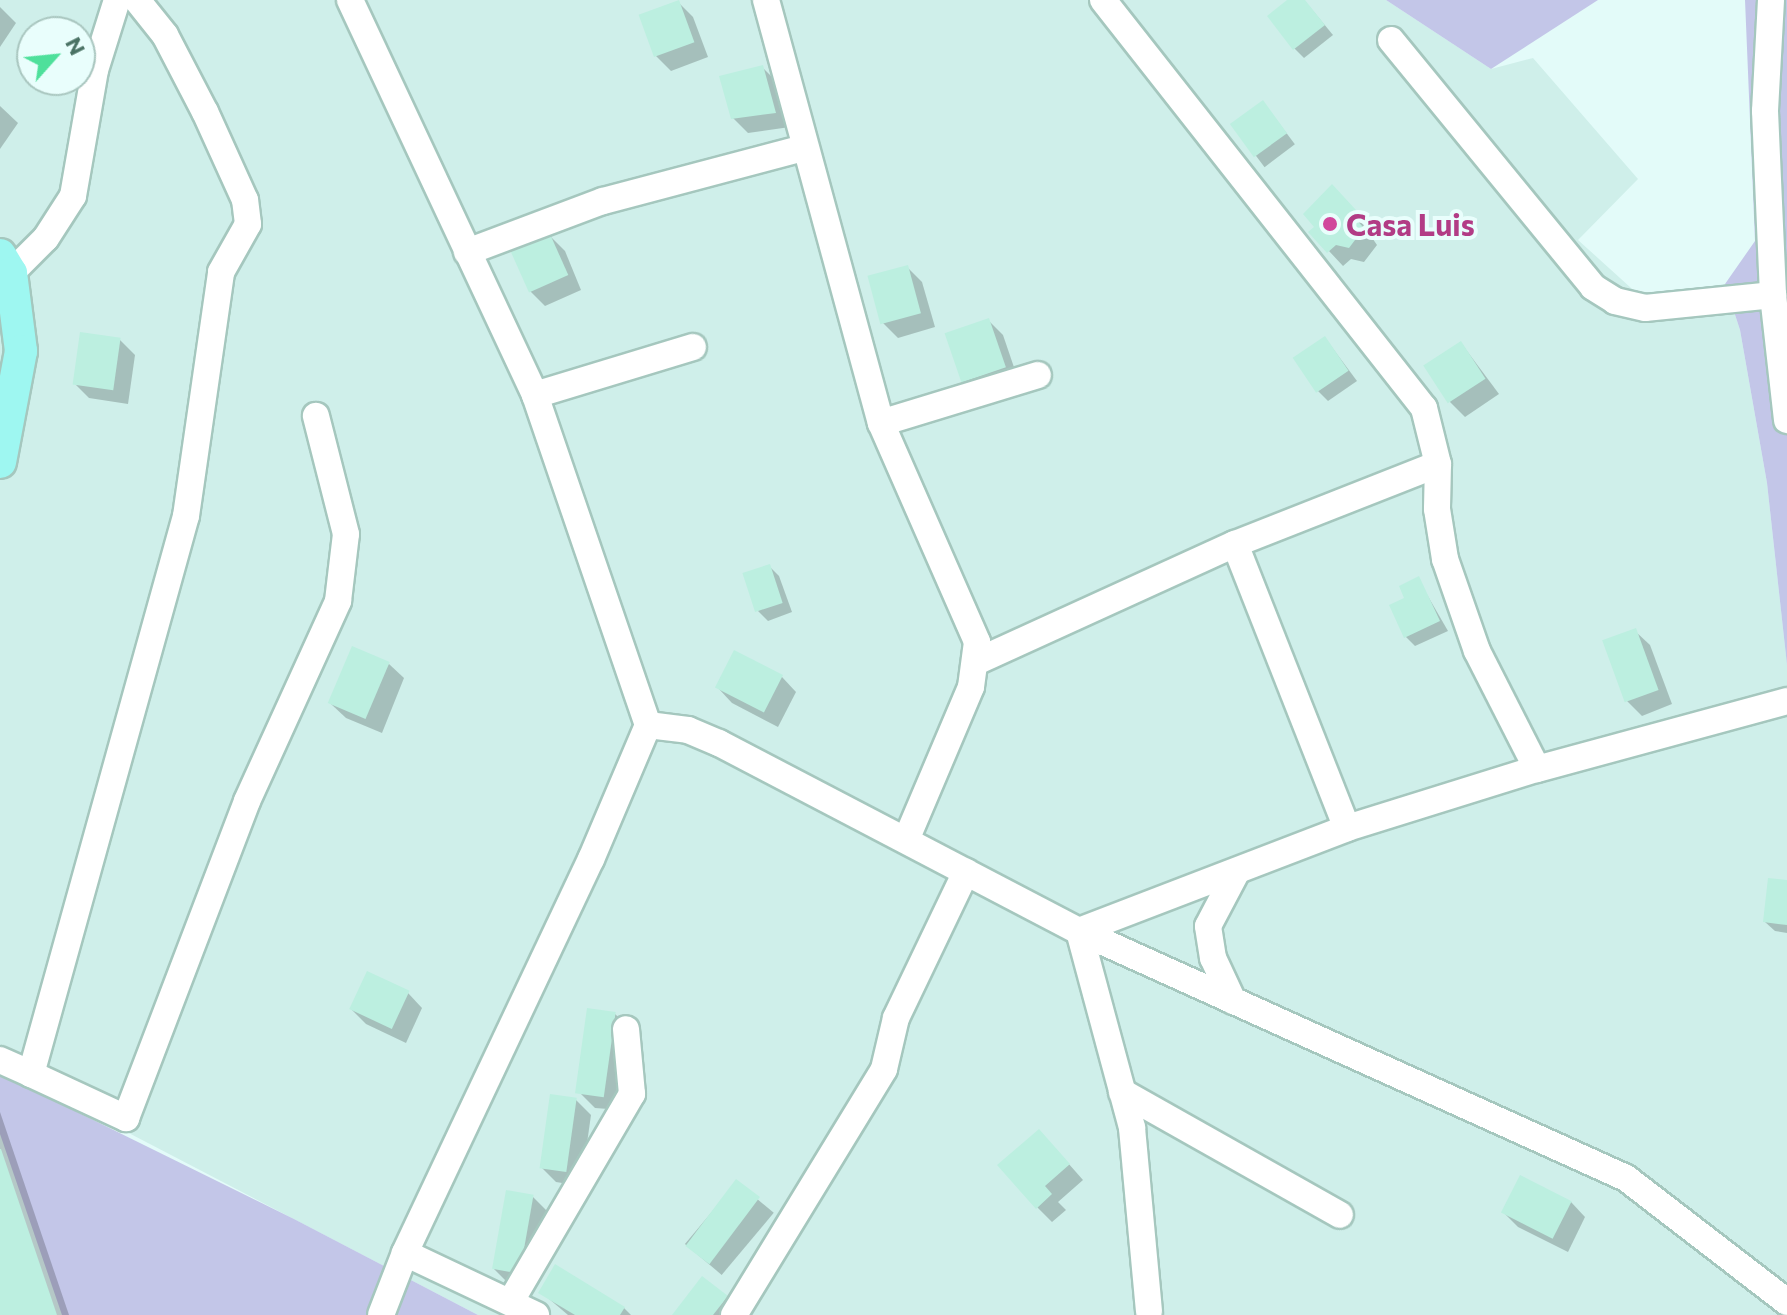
<!DOCTYPE html>
<html>
<head>
<meta charset="utf-8">
<style>
	body { margin:0 }
	#map { position:relative; width:1787px; height:1315px; overflow:hidden; background:#e3fbf9; font-family:Commissioner,sans-serif }
	div>[style] { position:absolute }
	.residential>* { inset:0; background:#cfefea }
	.green>* { inset:0; background:#c3c6e8 }
	.shadow>* { inset:0; background:#0003; transform-origin:0 0 }
	.building>* { inset:0; background:#bcefe0; transform-origin:0 0 }
	.roads { filter:drop-shadow(2px 0 #a5c7be) drop-shadow(-2px 0 #a5c7be) drop-shadow(0 2px #a5c7be) drop-shadow(0 -2px #a5c7be) }
	.minor>* { height:26px; margin:-13px; padding:0 13px; transform-origin:13px; border-radius:13px; background:#fff }
	.major>* { height:32px; margin:-16px; padding:0 16px; transform-origin:16px; border-radius:16px; background:#9ef7f1 }
	.dots>* { width:22px; height:22px; translate:-50% -50%; box-sizing:border-box; border:4px solid #e9fefc; border-radius:50% }
	span { translate:-50% -50%; white-space:nowrap; text-align:center; line-height:1.15; -webkit-text-stroke:8px #e9fefc; paint-order:stroke }
	.hotel-label { font-size:30px; color:#b23c85; font-weight:700 }
	.left { translate:0 -50%; text-align:left }
	.north { position:absolute; left:16px; top:16px; width:80px; height:80px; box-sizing:border-box; background:#e9fefc; border:2px solid #a9c6bf; border-radius:50%; rotate:63deg; font-size:22px; font-weight:700; line-height:32px; text-align:center; color:#4a7264 }
	.north::after { content:''; display:block; margin:auto; width:28px; height:36px; background:#4ee09b; clip-path:polygon(50% 0,100% 100%,50% 72%,0 100%) }
</style>
</head>
<body>
<div id="map">
	<div class="residential">
		<i style="clip-path:polygon(evenodd,0 0,1386px 0,1491px 69px,1533px 58px,1638px 179px,1578px 240px,1641px 297px,1725px 284px,1740px 330px,1767px 483px,1787px 665px,1787px 1315px,478px 1315px,0 1066px,0 0,32px 32px,80px 32px,80px 80px,32px 80px,32px 32px)"></i>
	</div>
	<div class="green">
		<i style="clip-path:polygon(1386px 0,1598px 0,1491px 69px)"></i>
		<i style="clip-path:polygon(1745px 0,1787px 0,1787px 665px,1767px 483px,1740px 330px,1725px 284px,1755px 241px)"></i>
		<i style="clip-path:polygon(0 1074px,294px 1219px,478px 1315px,62px 1315px,0 1134px)"></i>
	</div>
	<div class="shadow">
		<i style="clip-path:polygon(1290px 0,1304px 0,1333px 35px,1304px 58px,1294px 48px)"></i>
		<i style="clip-path:polygon(678px 2px,693px 17px,708px 57px,671px 71px,656px 56px)"></i>
		<i style="clip-path:polygon(0 7px,16px 23px,0 47px)"></i>
		<i style="clip-path:polygon(762px 67px,777px 82px,790px 127px,748px 133px,733px 118px)"></i>
		<i style="left:1263px;top:102px;width:53px;height:38px;rotate:53deg"></i>
		<i style="clip-path:polygon(0 106px,18px 123px,0 149px)"></i>
		<i style="clip-path:polygon(1347px 201px,1377px 245px,1364px 262px,1351px 259px,1343px 266px,1329px 251px)"></i>
		<i style="clip-path:polygon(550px 236px,565px 251px,581px 290px,545px 306px,530px 291px)"></i>
		<i style="clip-path:polygon(907px 267px,922px 282px,935px 327px,898px 338px,883px 323px)"></i>
		<i style="clip-path:polygon(988px 320px,1003px 335px,1019px 382px,977px 396px,962px 381px)"></i>
		<i style="clip-path:polygon(1325px 338px,1357px 381px,1328px 401px,1318px 391px)"></i>
		<i style="clip-path:polygon(120px 340px,135px 355px,128px 404px,89px 398px,74px 383px)"></i>
		<i style="clip-path:polygon(1461px 343px,1499px 394px,1465px 417px,1450px 402px)"></i>
		<i style="clip-path:polygon(769px 566px,779px 576px,792px 612px,768px 621px,758px 611px)"></i>
		<i style="clip-path:polygon(1418px 579px,1448px 631px,1415px 646px,1406px 637px,1407px 599px)"></i>
		<i style="clip-path:polygon(1635px 631px,1650px 645px,1672px 704px,1642px 716px,1627px 701px)"></i>
		<i style="clip-path:polygon(389px 664px,404px 678px,382px 733px,346px 718px,331px 704px)"></i>
		<i style="clip-path:polygon(782px 677px,796px 692px,778px 727px,732px 703px,718px 688px)"></i>
		<i style="clip-path:polygon(1787px 882px,1787px 933px,1775px 931px,1765px 922px)"></i>
		<i style="clip-path:polygon(408px 993px,422px 1008px,406px 1043px,366px 1024px,351px 1009px)"></i>
		<i style="clip-path:polygon(615px 1014px,630px 1028px,621px 1110px,595px 1108px,580px 1093px)"></i>
		<i style="clip-path:polygon(576px 1100px,591px 1115px,581px 1186px,556px 1182px,541px 1167px)"></i>
		<i style="clip-path:polygon(0 1112px,69px 1315px,0 1315px)"></i>
		<i style="clip-path:polygon(1053px 1146px,1083px 1180px,1058px 1202px,1066px 1210px,1052px 1222px,1037px 1207px)"></i>
		<i style="left:737px;top:1182px;width:48px;height:81px;rotate:40deg"></i>
		<i style="clip-path:polygon(533px 1197px,548px 1212px,535px 1288px,509px 1284px,494px 1269px)"></i>
		<i style="clip-path:polygon(1571px 1202px,1585px 1217px,1568px 1252px,1518px 1227px,1503px 1212px)"></i>
		<i style="clip-path:polygon(541px 1292px,624px 1308px,631px 1315px,568px 1315px)"></i>
		<i style="clip-path:polygon(727px 1298px,739px 1315px,674px 1315px)"></i>
	</div>
	<div class="building">
		<i style="left:679px;top:0;width:45px;height:43px;rotate:70deg"></i>
		<i style="clip-path:polygon(1287px 0,1305px 0,1325px 25px,1293px 50px,1267px 16px)"></i>
		<i style="clip-path:polygon(763px 65px,776px 113px,731px 119px,719px 76px)"></i>
		<i style="left:1263px;top:100px;width:41px;height:41px;rotate:54deg"></i>
		<i style="clip-path:polygon(1332px 184px,1356px 210px,1351px 214px,1364px 228px,1349px 248px,1336px 245px,1327px 253px,1308px 232px,1314px 227px,1303px 214px)"></i>
		<i style="left:550px;top:234px;width:45px;height:43px;rotate:66deg"></i>
		<i style="left:908px;top:265px;width:50px;height:42px;rotate:75deg"></i>
		<i style="left:989px;top:318px;width:52px;height:47px;rotate:71deg"></i>
		<i style="left:80px;top:332px;width:41px;height:53px;rotate:8deg"></i>
		<i style="left:1325px;top:336px;width:42px;height:39px;rotate:56deg"></i>
		<i style="left:1461px;top:341px;width:45px;height:45px;rotate:57deg"></i>
		<i style="left:770px;top:564px;width:41px;height:29px;rotate:72deg"></i>
		<i style="clip-path:polygon(1419px 576px,1440px 621px,1404px 638px,1389px 605px,1404px 598px,1399px 586px)"></i>
		<i style="left:1636px;top:628px;width:66px;height:36px;rotate:70deg"></i>
		<i style="left:352px;top:646px;width:41px;height:62px;rotate:23deg"></i>
		<i style="left:734px;top:650px;width:55px;height:42px;rotate:27deg"></i>
		<i style="clip-path:polygon(1768px 878px,1787px 880px,1787px 925px,1763px 922px)"></i>
		<i style="left:367px;top:971px;width:47px;height:42px;rotate:25deg"></i>
		<i style="left:587px;top:1008px;width:29px;height:86px;rotate:8deg"></i>
		<i style="left:550px;top:1094px;width:27px;height:75px;rotate:8deg"></i>
		<i style="clip-path:polygon(1039px 1129px,1070px 1164px,1045px 1186px,1052px 1194px,1036px 1209px,997px 1165px)"></i>
		<i style="clip-path:polygon(0 1149px,1px 1149px,57px 1315px,0 1315px)"></i>
		<i style="left:1520px;top:1175px;width:58px;height:42px;rotate:27deg"></i>
		<i style="left:736px;top:1179px;width:30px;height:84px;rotate:37deg"></i>
		<i style="left:506px;top:1190px;width:28px;height:80px;rotate:10deg"></i>
		<i style="clip-path:polygon(555px 1264px,625px 1307px,620px 1315px,575px 1315px,538px 1293px)"></i>
		<i style="clip-path:polygon(702px 1276px,728px 1296px,713px 1315px,672px 1315px)"></i>
	</div>
	<div class="roads">
		<div class="minor">
			<i style="left:350px;top:0;width:436px;rotate:64.9deg"></i>
			<i style="left:535px;top:395px;width:349px;rotate:71.1deg"></i>
			<i style="left:648px;top:725px;width:146px;rotate:113deg"></i>
			<i style="left:591px;top:859px;width:436px;rotate:115.3deg"></i>
			<i style="left:405px;top:1253px;width:66px;rotate:111.2deg"></i>
			<i style="left:766px;top:0;width:438px;rotate:74.8deg"></i>
			<i style="left:881px;top:423px;width:239px;rotate:66.3deg"></i>
			<i style="left:977px;top:642px;width:45px;rotate:97.6deg"></i>
			<i style="left:971px;top:687px;width:164px;rotate:113deg"></i>
			<i style="left:1103px;top:0;width:519px;rotate:51.81deg"></i>
			<i style="left:1424px;top:408px;width:58px;rotate:76deg"></i>
			<i style="left:1438px;top:464px;width:45px;rotate:91.3deg"></i>
			<i style="left:1437px;top:509px;width:51px;rotate:80.9deg"></i>
			<i style="left:1445px;top:559px;width:97px;rotate:70.8deg"></i>
			<i style="left:1477px;top:651px;width:132px;rotate:63deg"></i>
			<i style="left:1771px;top:0;width:111px;rotate:93.1deg"></i>
			<i style="left:1765px;top:111px;width:184px;rotate:87.5deg"></i>
			<i style="left:1773px;top:295px;width:126px;rotate:83.6deg"></i>
			<i style="left:1391px;top:40px;width:319px;rotate:50.7deg"></i>
			<i style="left:1593px;top:287px;width:26px;rotate:32deg"></i>
			<i style="left:1615px;top:301px;width:31px;rotate:13deg"></i>
			<i style="left:1645px;top:308px;width:129px;rotate:-5.8deg"></i>
			<i style="left:467px;top:252px;width:145px;rotate:-20.6deg"></i>
			<i style="left:603px;top:201px;width:207px;rotate:-14.8deg"></i>
			<i style="left:11px;top:273px;width:49px;rotate:-45deg"></i>
			<i style="left:46px;top:238px;width:50px;rotate:-57.3deg"></i>
			<i style="left:73px;top:196px;width:128px;rotate:-80.1deg"></i>
			<i style="left:95px;top:70px;width:73px;rotate:-72.6deg"></i>
			<i style="left:535px;top:395px;width:165px;rotate:-16.9deg"></i>
			<i style="left:881px;top:423px;width:164px;rotate:-17deg"></i>
			<i style="left:1235px;top:544px;width:305px;rotate:68.5deg"></i>
			<i style="left:978px;top:661px;width:282px;rotate:-24.5deg"></i>
			<i style="left:1235px;top:544px;width:218px;rotate:-21.5deg"></i>
			<i style="left:648px;top:725px;width:40px;rotate:7.1deg"></i>
			<i style="left:688px;top:730px;width:34px;rotate:23deg"></i>
			<i style="left:719px;top:743px;width:406px;rotate:27.6deg"></i>
			<i style="left:1079px;top:931px;width:600px;rotate:24.3deg"></i>
			<i style="left:1626px;top:1178px;width:203px;rotate:37.6deg"></i>
			<i style="left:1079px;top:931px;width:287px;rotate:-21deg"></i>
			<i style="left:1347px;top:828px;width:199px;rotate:-17.3deg"></i>
			<i style="left:1537px;top:769px;width:259px;rotate:-15.2deg"></i>
			<i style="left:1079px;top:931px;width:204px;rotate:74.9deg"></i>
			<i style="left:1132px;top:1128px;width:184px;rotate:84.7deg"></i>
			<i style="left:1233px;top:1001px;width:47px;rotate:-114.9deg"></i>
			<i style="left:1213px;top:958px;width:32px;rotate:-99deg"></i>
			<i style="left:1208px;top:926px;width:62px;rotate:-62.2deg"></i>
			<i style="left:0;top:1060px;width:34px;rotate:24deg"></i>
			<i style="left:31px;top:1074px;width:579px;rotate:-74.48deg"></i>
			<i style="left:186px;top:516px;width:246px;rotate:-81.8deg"></i>
			<i style="left:221px;top:272px;width:55px;rotate:-60.6deg"></i>
			<i style="left:248px;top:224px;width:24px;rotate:-97deg"></i>
			<i style="left:245px;top:200px;width:97px;rotate:-114.4deg"></i>
			<i style="left:205px;top:112px;width:87px;rotate:-117.5deg"></i>
			<i style="left:165px;top:35px;width:45px;rotate:-128.7deg"></i>
			<i style="left:31px;top:1074px;width:105px;rotate:24.9deg"></i>
			<i style="left:126px;top:1118px;width:339px;rotate:-69.1deg"></i>
			<i style="left:247px;top:801px;width:220px;rotate:-65.5deg"></i>
			<i style="left:338px;top:601px;width:67px;rotate:-83.2deg"></i>
			<i style="left:346px;top:534px;width:122px;rotate:-104.3deg"></i>
			<i style="left:1122px;top:1092px;width:250px;rotate:29.4deg"></i>
			<i style="left:405px;top:1253px;width:145px;rotate:25.3deg"></i>
			<i style="left:511px;top:1301px;width:240px;rotate:-59.7deg"></i>
			<i style="left:632px;top:1094px;width:65px;rotate:-95.3deg"></i>
			<i style="left:734px;top:1315px;width:288px;rotate:-58.6deg"></i>
			<i style="left:884px;top:1069px;width:52px;rotate:-76.8deg"></i>
			<i style="left:896px;top:1018px;width:162px;rotate:-64.4deg"></i>
		</div>
		<div class="major">
			<i style="left:0;top:255px;width:21px;rotate:59deg"></i>
			<i style="left:11px;top:273px;width:79px;rotate:82.7deg"></i>
			<i style="left:21px;top:351px;width:113px;rotate:100.7deg"></i>
		</div>
	</div>
	<div class="dots">
		<i style="left:1330px;top:224px;background:#d1479c"></i>
	</div>
	<div class="hotel-label">
		<span class="left" style="left:1346px;top:224px">Casa Luis</span>
	</div>
	<div class="north">N</div>
</div>
</body>
</html>
